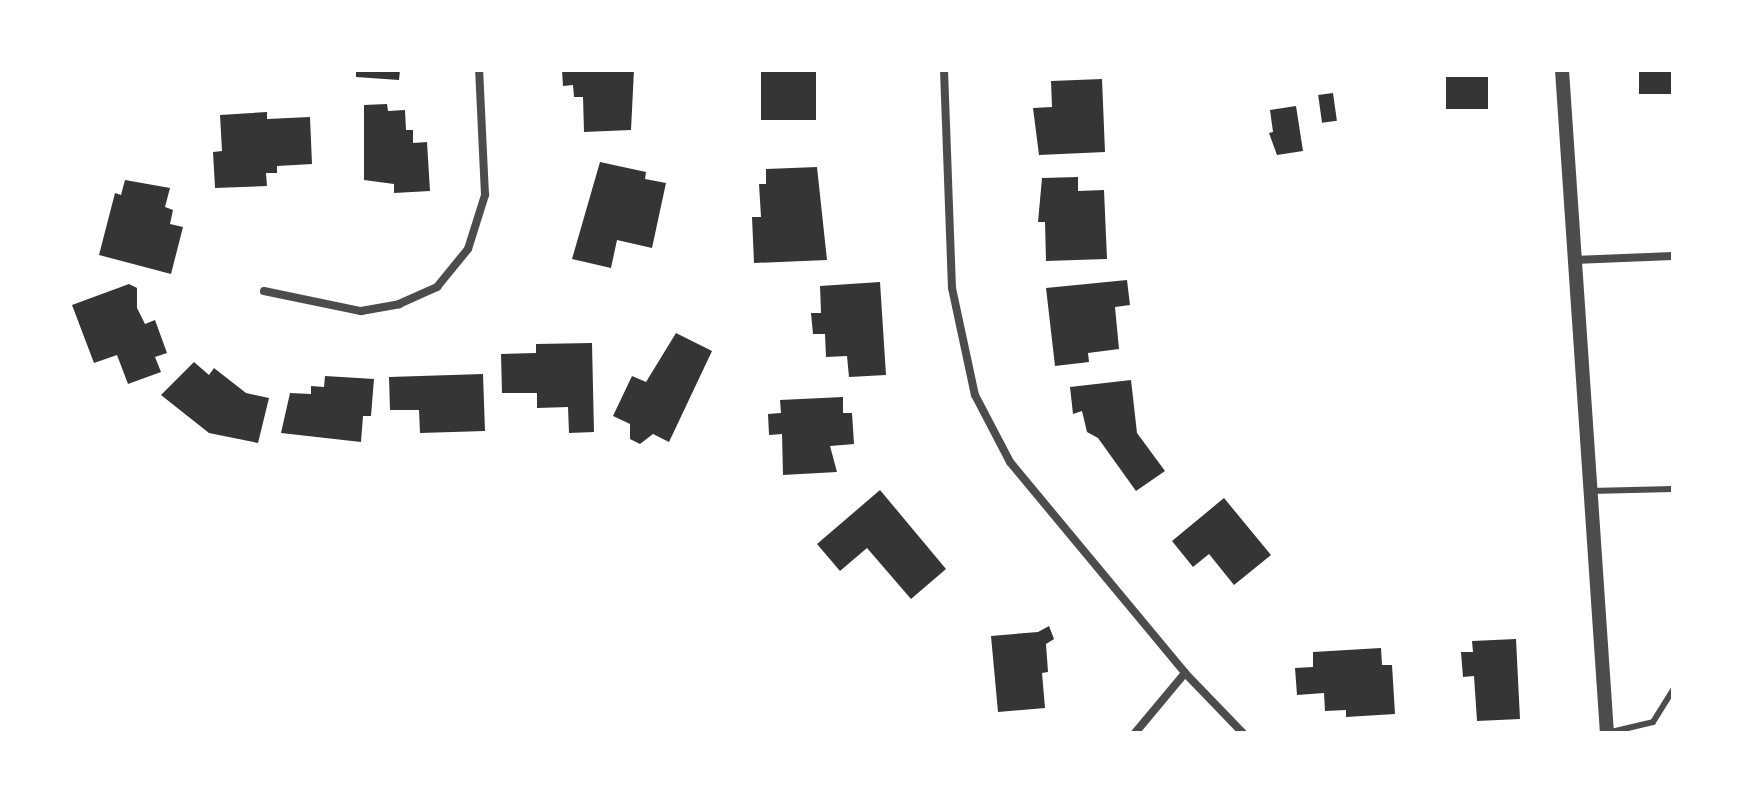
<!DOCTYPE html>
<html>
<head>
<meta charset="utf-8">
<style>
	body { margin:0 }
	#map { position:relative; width:1743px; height:803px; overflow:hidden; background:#fff; font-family:Barlow,sans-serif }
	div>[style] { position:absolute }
	.building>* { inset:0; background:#353535; transform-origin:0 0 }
	.service>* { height:6px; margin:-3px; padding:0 3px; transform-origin:3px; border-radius:3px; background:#4c4c4c }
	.minor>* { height:8px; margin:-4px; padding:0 4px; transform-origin:4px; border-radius:4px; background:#4c4c4c }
	.tertiary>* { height:14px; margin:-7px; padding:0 7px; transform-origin:7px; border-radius:7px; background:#4c4c4c }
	span { translate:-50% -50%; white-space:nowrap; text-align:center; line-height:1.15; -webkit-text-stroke:8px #fff; paint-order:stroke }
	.frame { position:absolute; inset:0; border:72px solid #fff; pointer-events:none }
</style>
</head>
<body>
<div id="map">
	<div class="building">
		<i style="clip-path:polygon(356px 70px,400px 70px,399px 80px,356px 77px)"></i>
		<i style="clip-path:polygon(562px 70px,634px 70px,631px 130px,584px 132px,583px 97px,574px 97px,573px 85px,563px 86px)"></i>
		<i style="left:761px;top:70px;width:55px;height:50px"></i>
		<i style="left:1639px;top:70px;width:34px;height:24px"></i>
		<i style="left:1446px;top:77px;width:42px;height:32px"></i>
		<i style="clip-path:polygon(1102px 79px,1105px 152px,1039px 155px,1033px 108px,1052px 107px,1051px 81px)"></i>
		<i style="left:1333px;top:93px;width:28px;height:15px;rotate:82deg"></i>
		<i style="clip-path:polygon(387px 104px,388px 111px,405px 110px,406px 130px,413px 130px,413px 143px,427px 142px,430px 191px,394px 193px,394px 184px,364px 180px,364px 105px)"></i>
		<i style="clip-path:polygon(1296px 106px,1303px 151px,1277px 155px,1269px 133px,1273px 132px,1270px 110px)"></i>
		<i style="clip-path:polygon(267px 112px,267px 119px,310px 117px,312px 164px,277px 166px,277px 173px,266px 173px,267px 186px,215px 188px,213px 152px,222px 151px,220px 115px)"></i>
		<i style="clip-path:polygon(600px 162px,646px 172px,645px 179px,666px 183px,652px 248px,617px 240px,611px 268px,572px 259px)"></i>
		<i style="clip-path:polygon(817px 167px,827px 260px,754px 263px,752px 217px,761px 217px,759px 184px,766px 184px,766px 169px)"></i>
		<i style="clip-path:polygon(1078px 177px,1078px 191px,1104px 190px,1107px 259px,1046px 261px,1045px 222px,1038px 222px,1042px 178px)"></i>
		<i style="clip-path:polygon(125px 180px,170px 188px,165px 207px,173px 210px,170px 224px,183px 227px,171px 274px,99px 255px,115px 193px,121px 195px)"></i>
		<i style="clip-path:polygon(1127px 280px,1130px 305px,1115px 307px,1119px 349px,1088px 353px,1089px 362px,1055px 366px,1046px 288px)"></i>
		<i style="clip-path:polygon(880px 282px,886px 375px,849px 377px,847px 356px,826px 357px,825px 334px,813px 334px,811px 313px,821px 313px,820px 286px)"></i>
		<i style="clip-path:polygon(129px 284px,137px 288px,137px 308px,145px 324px,155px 320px,167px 353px,155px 357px,161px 372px,128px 384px,117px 355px,94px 363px,72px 305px)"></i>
		<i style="clip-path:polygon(676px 333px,712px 351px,669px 442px,653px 434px,640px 444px,630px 439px,630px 424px,613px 416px,632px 376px,646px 382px)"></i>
		<i style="clip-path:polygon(592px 343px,594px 432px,569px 433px,568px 407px,537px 408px,537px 393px,502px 393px,501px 354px,536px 353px,536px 344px)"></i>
		<i style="clip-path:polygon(194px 362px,209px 375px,214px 368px,246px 393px,269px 398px,258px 443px,209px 433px,161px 395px)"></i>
		<i style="clip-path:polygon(483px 374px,485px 431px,420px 433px,419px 410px,390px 410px,389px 377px)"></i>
		<i style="clip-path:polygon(325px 376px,374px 379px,371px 416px,363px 416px,361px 442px,281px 433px,290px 393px,311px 394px,311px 386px,324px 387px)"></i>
		<i style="clip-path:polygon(1131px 380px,1137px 433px,1165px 471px,1136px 491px,1098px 438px,1087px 432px,1082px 411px,1073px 414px,1070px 387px)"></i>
		<i style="clip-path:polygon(843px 397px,843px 413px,852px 413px,854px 444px,830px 446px,837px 472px,783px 475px,782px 434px,769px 435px,768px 414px,781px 413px,780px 400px)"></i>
		<i style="clip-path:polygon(880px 490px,946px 569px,911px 599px,867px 548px,840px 571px,817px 544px)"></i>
		<i style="clip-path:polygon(1224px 498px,1271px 555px,1234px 585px,1209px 554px,1193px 567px,1172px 541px)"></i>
		<i style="clip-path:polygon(1049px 626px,1054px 639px,1046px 644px,1048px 672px,1042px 673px,1045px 708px,998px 712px,991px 636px,1038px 632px)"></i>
		<i style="clip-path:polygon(1516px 639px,1520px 719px,1477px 721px,1474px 676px,1463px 677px,1461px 652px,1473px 652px,1472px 641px)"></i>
		<i style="clip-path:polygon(1381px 648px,1382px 665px,1392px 665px,1395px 714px,1346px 717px,1346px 710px,1325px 711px,1324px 693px,1297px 695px,1295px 668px,1313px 667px,1313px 652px)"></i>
	</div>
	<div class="service">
		<i style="left:1590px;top:491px;width:83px;rotate:-1.4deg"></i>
		<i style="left:1607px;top:733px;width:47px;rotate:-13.4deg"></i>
		<i style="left:1653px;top:722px;width:38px;rotate:-58deg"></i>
	</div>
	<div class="minor">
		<i style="left:944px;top:70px;width:218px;rotate:87.9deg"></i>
		<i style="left:952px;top:288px;width:109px;rotate:77.9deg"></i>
		<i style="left:975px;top:395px;width:76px;rotate:62.4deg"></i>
		<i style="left:1010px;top:462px;width:274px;rotate:50.3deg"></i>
		<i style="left:1185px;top:673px;width:78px;rotate:129.8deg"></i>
		<i style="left:1574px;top:260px;width:99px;rotate:-2.3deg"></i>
		<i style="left:264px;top:291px;width:99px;rotate:11.7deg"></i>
		<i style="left:361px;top:311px;width:39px;rotate:-10deg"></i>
		<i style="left:399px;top:304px;width:42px;rotate:-24.1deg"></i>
		<i style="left:437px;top:287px;width:49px;rotate:-50.8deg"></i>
		<i style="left:468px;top:249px;width:57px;rotate:-72.5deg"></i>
		<i style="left:485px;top:195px;width:125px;rotate:-92.7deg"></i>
		<i style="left:1185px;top:673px;width:83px;rotate:46deg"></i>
	</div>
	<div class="tertiary">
		<i style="left:1562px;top:70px;width:665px;rotate:86.12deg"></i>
	</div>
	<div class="frame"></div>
</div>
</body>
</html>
